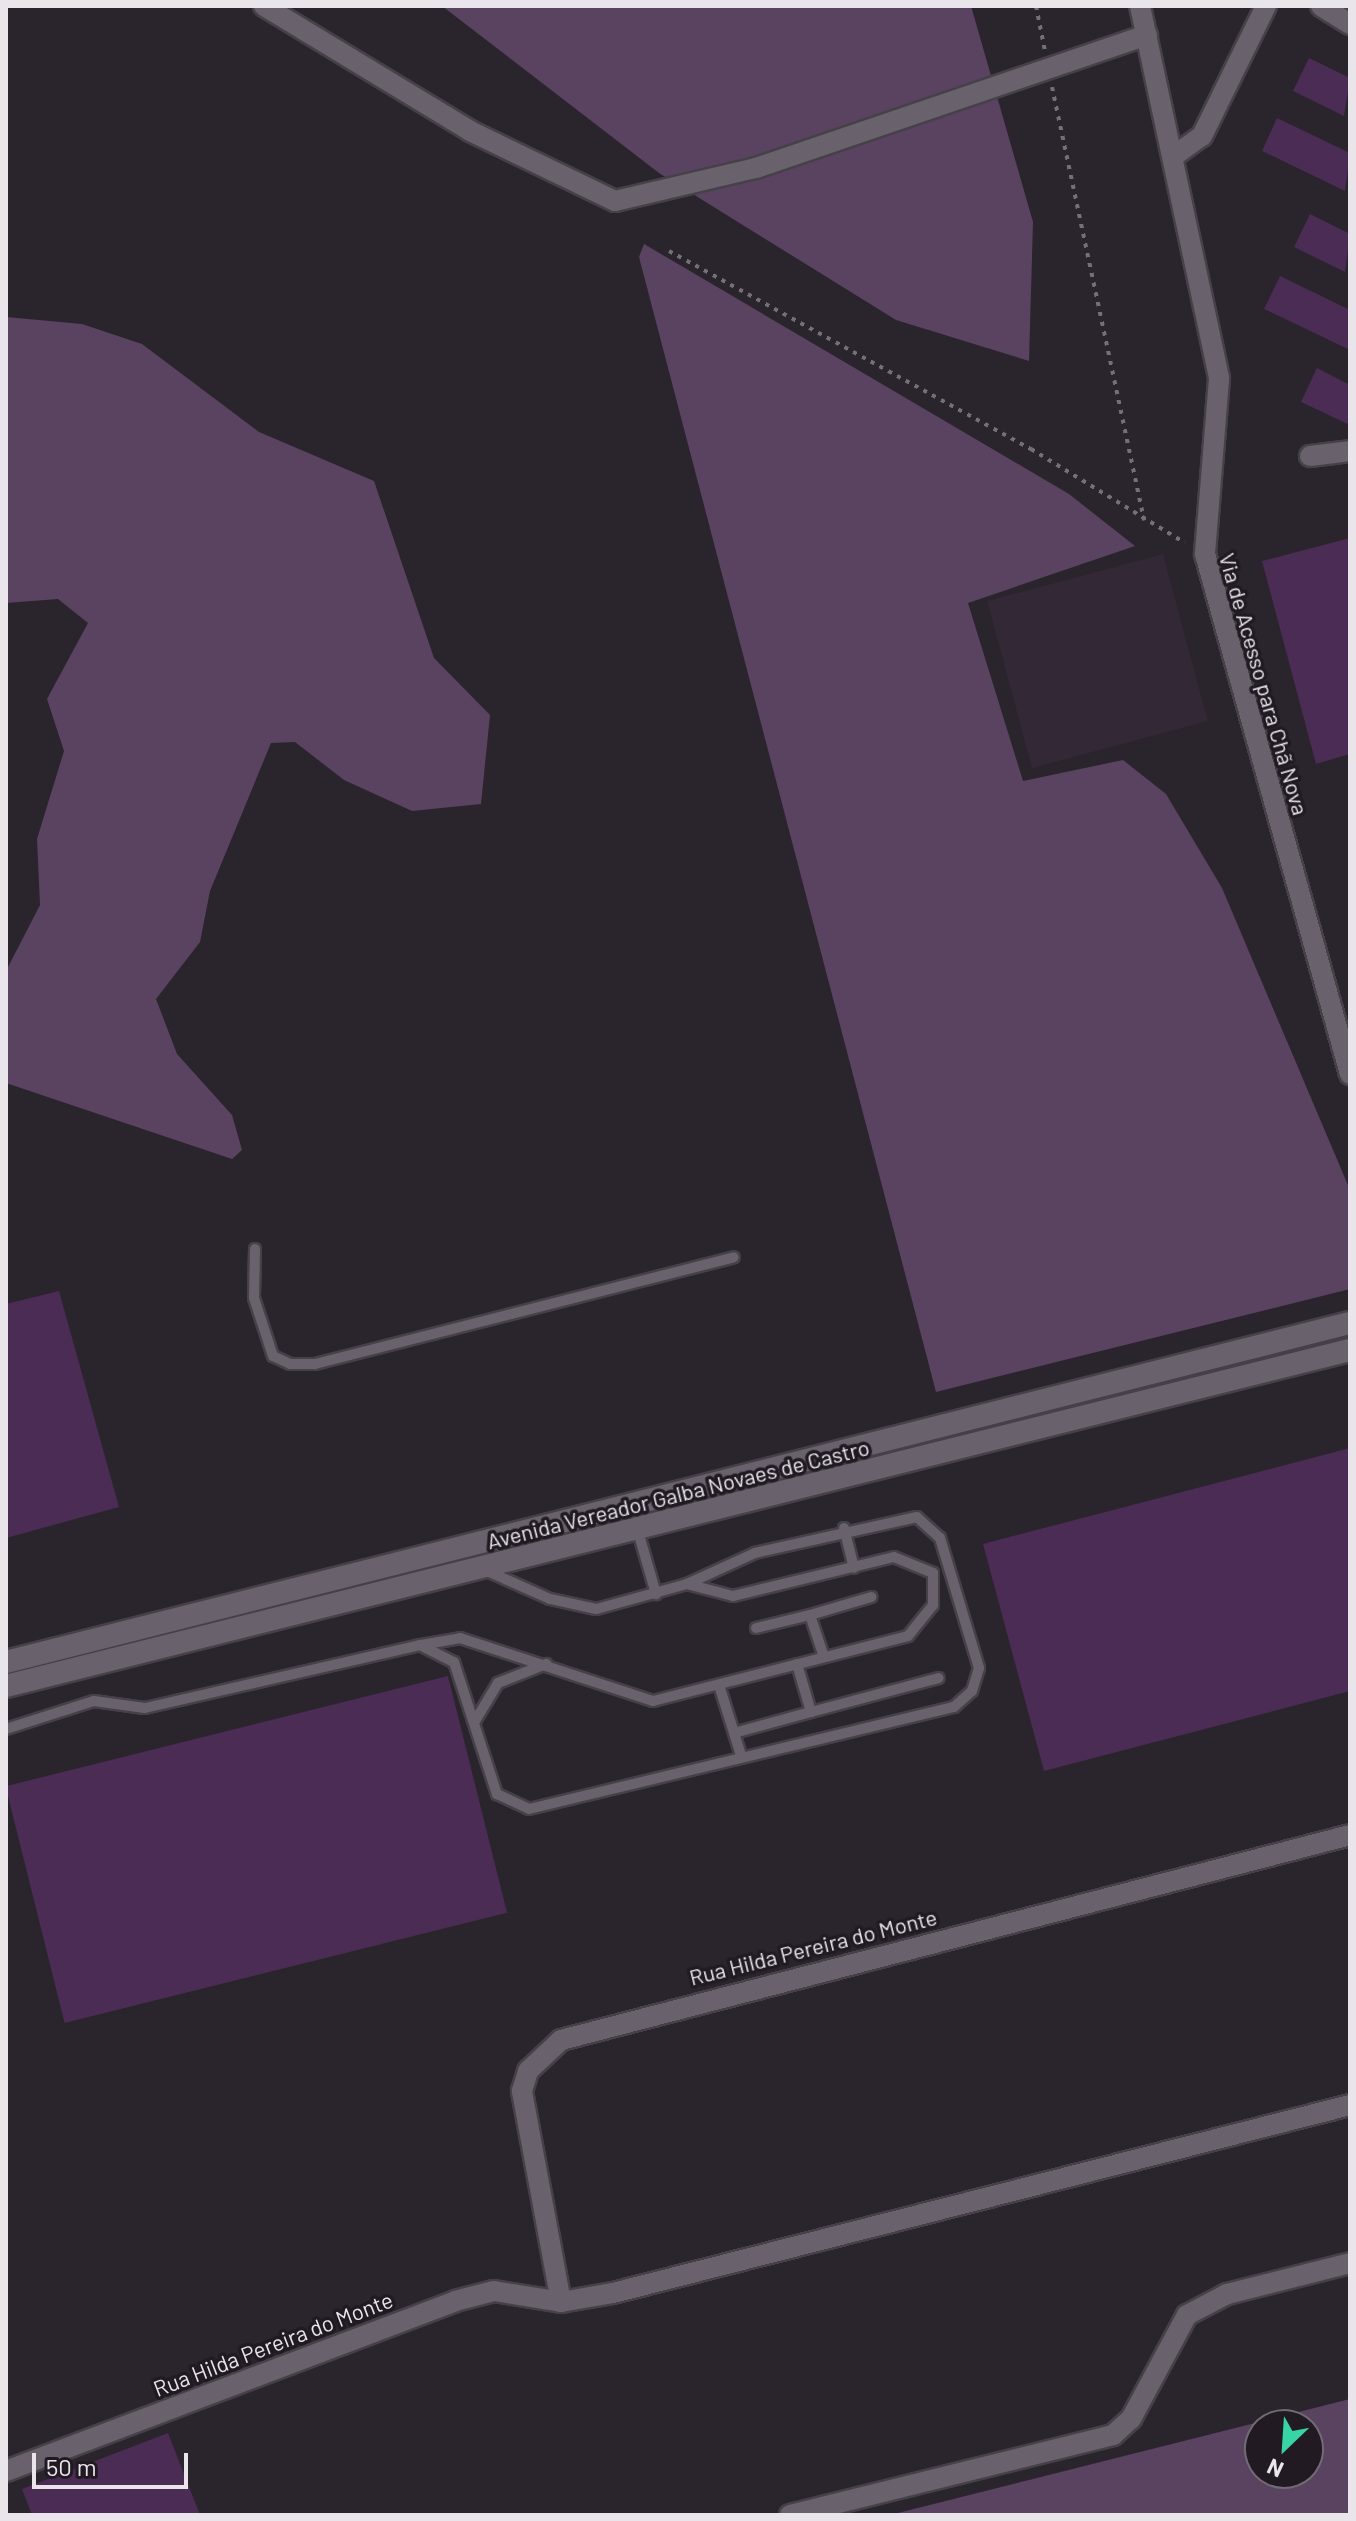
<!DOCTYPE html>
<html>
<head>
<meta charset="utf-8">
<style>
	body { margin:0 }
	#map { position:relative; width:1356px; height:2521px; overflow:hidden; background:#2a242c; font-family:Barlow,sans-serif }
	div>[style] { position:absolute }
	.built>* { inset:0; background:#332836; transform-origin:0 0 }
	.green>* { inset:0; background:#5a4361 }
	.building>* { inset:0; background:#4b2c54; transform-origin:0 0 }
	.path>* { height:4px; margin-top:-2px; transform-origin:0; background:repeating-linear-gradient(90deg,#757077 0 4px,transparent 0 10px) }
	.roads { filter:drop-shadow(2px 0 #464148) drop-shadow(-2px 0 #464148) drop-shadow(0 2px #464148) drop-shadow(0 -2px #464148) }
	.service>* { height:10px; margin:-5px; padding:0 5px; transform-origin:5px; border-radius:5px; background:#69626c }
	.minor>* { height:20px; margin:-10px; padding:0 10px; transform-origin:10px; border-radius:10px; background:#69626c }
	.tertiary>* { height:22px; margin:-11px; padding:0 11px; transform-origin:11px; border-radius:11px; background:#69626c }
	span { translate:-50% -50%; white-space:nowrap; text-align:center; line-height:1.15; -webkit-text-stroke:7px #211a23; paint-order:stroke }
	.street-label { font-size:22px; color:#e9e5eb }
	.frame { position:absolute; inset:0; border:8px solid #e9e5eb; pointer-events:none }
	.north { position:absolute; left:1244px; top:2409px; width:80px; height:80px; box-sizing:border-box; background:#211a23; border:2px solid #716b73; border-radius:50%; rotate:205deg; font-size:22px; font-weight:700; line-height:32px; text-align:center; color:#e9e5eb }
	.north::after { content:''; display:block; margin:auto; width:28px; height:36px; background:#39d4a5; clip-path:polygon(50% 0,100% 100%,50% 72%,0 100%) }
	.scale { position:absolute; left:32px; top:2453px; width:156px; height:36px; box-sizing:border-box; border:4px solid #e9e5eb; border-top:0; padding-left:10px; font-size:24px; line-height:28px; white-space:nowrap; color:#e9e5eb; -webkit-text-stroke:6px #211a23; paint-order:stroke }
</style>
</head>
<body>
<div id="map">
	<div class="built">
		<i style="left:1163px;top:554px;width:173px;height:182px;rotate:75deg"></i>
	</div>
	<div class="green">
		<i style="clip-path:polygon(442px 6px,971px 6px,1033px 222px,1029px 361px,896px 320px,659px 173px)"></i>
		<i style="clip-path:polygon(644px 244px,1069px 494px,1135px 546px,968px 603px,1023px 781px,1123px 760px,1166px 794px,1222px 888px,1350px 1190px,1350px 1289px,936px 1392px,639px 257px)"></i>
		<i style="clip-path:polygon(6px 317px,82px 324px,142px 344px,259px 432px,374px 481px,434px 658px,490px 715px,481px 804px,412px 811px,344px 780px,295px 742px,271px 743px,210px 891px,200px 942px,156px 999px,177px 1054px,232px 1115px,242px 1150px,232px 1159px,6px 1083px,6px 971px,40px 905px,37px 839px,64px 751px,47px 699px,88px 623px,58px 599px,6px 603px)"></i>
		<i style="clip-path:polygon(evenodd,1350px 2399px,1350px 2515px,890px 2515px,1350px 2399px,1260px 2425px,1308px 2425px,1308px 2473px,1260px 2473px,1260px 2425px)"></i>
	</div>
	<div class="building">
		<i style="clip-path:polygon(1309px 58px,1350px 78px,1344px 116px,1293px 91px)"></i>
		<i style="clip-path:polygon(1277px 118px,1350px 153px,1345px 191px,1262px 151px)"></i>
		<i style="clip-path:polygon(1310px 214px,1350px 234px,1345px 272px,1294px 247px)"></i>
		<i style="clip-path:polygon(1280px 276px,1350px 310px,1350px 350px,1264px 309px)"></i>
		<i style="clip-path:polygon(1317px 368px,1350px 385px,1350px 425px,1301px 402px)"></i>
		<i style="clip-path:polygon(1350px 538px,1350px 754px,1316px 764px,1262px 561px)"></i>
		<i style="clip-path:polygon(59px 1291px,119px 1507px,6px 1538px,6px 1304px)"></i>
		<i style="clip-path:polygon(1350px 1448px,1350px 1691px,1044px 1771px,983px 1544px)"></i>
		<i style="left:448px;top:1676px;width:244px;height:456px;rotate:76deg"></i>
		<i style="clip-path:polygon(168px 2433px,200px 2515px,32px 2515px,22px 2489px)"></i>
	</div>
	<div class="path">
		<i style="left:1036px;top:6px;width:46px;rotate:78.7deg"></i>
		<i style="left:1052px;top:87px;width:443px;rotate:78deg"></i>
		<i style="left:669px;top:251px;width:413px;rotate:28.7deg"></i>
		<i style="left:1031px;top:449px;width:180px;rotate:31.4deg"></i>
	</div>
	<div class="roads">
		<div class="service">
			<i style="left:255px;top:1249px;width:49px;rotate:91.2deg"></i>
			<i style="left:254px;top:1298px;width:61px;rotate:71.9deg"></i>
			<i style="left:273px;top:1356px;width:19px;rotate:25deg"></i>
			<i style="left:290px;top:1364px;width:25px"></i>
			<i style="left:315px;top:1364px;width:432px;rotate:-14.3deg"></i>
			<i style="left:637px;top:1528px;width:69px;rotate:73.9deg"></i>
			<i style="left:844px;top:1528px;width:41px;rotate:76deg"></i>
			<i style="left:810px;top:1615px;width:64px;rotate:-16.4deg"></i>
			<i style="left:756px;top:1628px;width:56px;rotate:-13.5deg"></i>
			<i style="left:810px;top:1615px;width:44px;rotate:71.6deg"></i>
			<i style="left:421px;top:1645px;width:40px;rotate:-10deg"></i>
			<i style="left:460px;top:1638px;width:203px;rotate:18.1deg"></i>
			<i style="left:653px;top:1701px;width:263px;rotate:-14.3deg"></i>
			<i style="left:908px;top:1636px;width:40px;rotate:-51deg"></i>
			<i style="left:933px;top:1605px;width:32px;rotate:-90deg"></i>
			<i style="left:933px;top:1573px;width:42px;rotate:-157.7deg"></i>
			<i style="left:894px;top:1557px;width:166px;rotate:166.4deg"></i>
			<i style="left:733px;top:1596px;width:48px;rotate:-165.4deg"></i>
			<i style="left:797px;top:1664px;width:50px;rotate:73.7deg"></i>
			<i style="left:811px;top:1712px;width:132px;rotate:-14.9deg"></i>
			<i style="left:719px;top:1685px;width:73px;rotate:72.6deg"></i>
			<i style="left:475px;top:1721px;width:44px;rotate:-58.8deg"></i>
			<i style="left:498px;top:1683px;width:52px;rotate:-21.6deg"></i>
			<i style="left:6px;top:1729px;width:92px;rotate:-17.7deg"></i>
			<i style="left:94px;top:1701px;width:51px;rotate:7.8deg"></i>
			<i style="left:145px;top:1708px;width:282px;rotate:-12.9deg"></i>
			<i style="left:420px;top:1645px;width:38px;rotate:27deg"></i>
			<i style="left:454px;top:1662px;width:139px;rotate:72deg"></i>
			<i style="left:497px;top:1794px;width:35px;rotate:25deg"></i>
			<i style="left:529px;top:1809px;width:437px;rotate:-13.5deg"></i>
			<i style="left:954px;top:1707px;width:24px;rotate:-42deg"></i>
			<i style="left:972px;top:1691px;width:24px;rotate:-73deg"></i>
			<i style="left:979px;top:1668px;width:136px;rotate:-106.7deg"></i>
			<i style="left:940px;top:1538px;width:31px;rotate:-138deg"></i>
			<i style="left:917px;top:1517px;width:166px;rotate:167.5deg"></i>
			<i style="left:755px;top:1553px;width:75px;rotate:155.5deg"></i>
			<i style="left:687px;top:1584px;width:94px;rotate:164.6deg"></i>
			<i style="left:596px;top:1609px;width:47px;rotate:-167.7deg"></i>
			<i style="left:550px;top:1599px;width:71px;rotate:-156deg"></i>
			<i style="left:734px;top:1733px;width:80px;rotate:-15.3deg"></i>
		</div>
		<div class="minor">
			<i style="left:264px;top:6px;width:241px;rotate:31.2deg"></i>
			<i style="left:470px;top:131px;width:161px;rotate:25.8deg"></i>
			<i style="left:615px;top:201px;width:145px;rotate:-13.2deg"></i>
			<i style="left:756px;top:168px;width:413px;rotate:-18.8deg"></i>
			<i style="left:1140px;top:6px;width:381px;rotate:78deg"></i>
			<i style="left:1219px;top:379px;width:176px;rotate:94.6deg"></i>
			<i style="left:1205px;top:554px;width:540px;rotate:74.42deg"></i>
			<i style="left:1321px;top:6px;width:34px;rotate:32deg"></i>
			<i style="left:1174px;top:156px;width:34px;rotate:-36deg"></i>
			<i style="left:1202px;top:136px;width:145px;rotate:-63.8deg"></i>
			<i style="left:1310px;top:456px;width:40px;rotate:-7.1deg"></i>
			<i style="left:561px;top:2302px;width:215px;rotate:-100.5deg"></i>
			<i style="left:522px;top:2091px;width:21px;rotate:-73deg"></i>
			<i style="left:528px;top:2071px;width:45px;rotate:-43.2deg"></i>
			<i style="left:561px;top:2040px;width:815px;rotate:-14.56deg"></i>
			<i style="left:6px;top:2471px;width:480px;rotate:-20.7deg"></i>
			<i style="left:455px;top:2301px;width:40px;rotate:-14.4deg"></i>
			<i style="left:494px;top:2291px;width:68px;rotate:9.3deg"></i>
			<i style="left:561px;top:2302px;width:53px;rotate:-9.8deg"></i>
			<i style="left:613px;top:2293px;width:761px;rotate:-14.31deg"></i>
			<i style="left:790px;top:2515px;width:333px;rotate:-13.9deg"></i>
			<i style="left:1113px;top:2435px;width:24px;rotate:-42deg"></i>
			<i style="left:1131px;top:2419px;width:118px;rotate:-61.7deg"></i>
			<i style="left:1187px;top:2315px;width:45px;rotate:-27.7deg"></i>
			<i style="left:1227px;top:2294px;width:127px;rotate:-14.1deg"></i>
		</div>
		<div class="tertiary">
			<i style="left:6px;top:1662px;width:1386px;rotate:-14.16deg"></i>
			<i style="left:6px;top:1686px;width:1385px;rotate:-14.04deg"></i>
		</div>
	</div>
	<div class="street-label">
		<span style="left:1264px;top:684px;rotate:74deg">Via de Acesso para Chã Nova</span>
		<span style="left:678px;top:1494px;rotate:-14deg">Avenida Vereador Galba Novaes de Castro</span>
		<span style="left:813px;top:1947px;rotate:-14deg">Rua Hilda Pereira do Monte</span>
		<span style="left:273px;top:2344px;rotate:-21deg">Rua Hilda Pereira do Monte</span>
	</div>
	<div class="frame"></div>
	<div class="north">N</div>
	<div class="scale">50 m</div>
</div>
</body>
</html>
